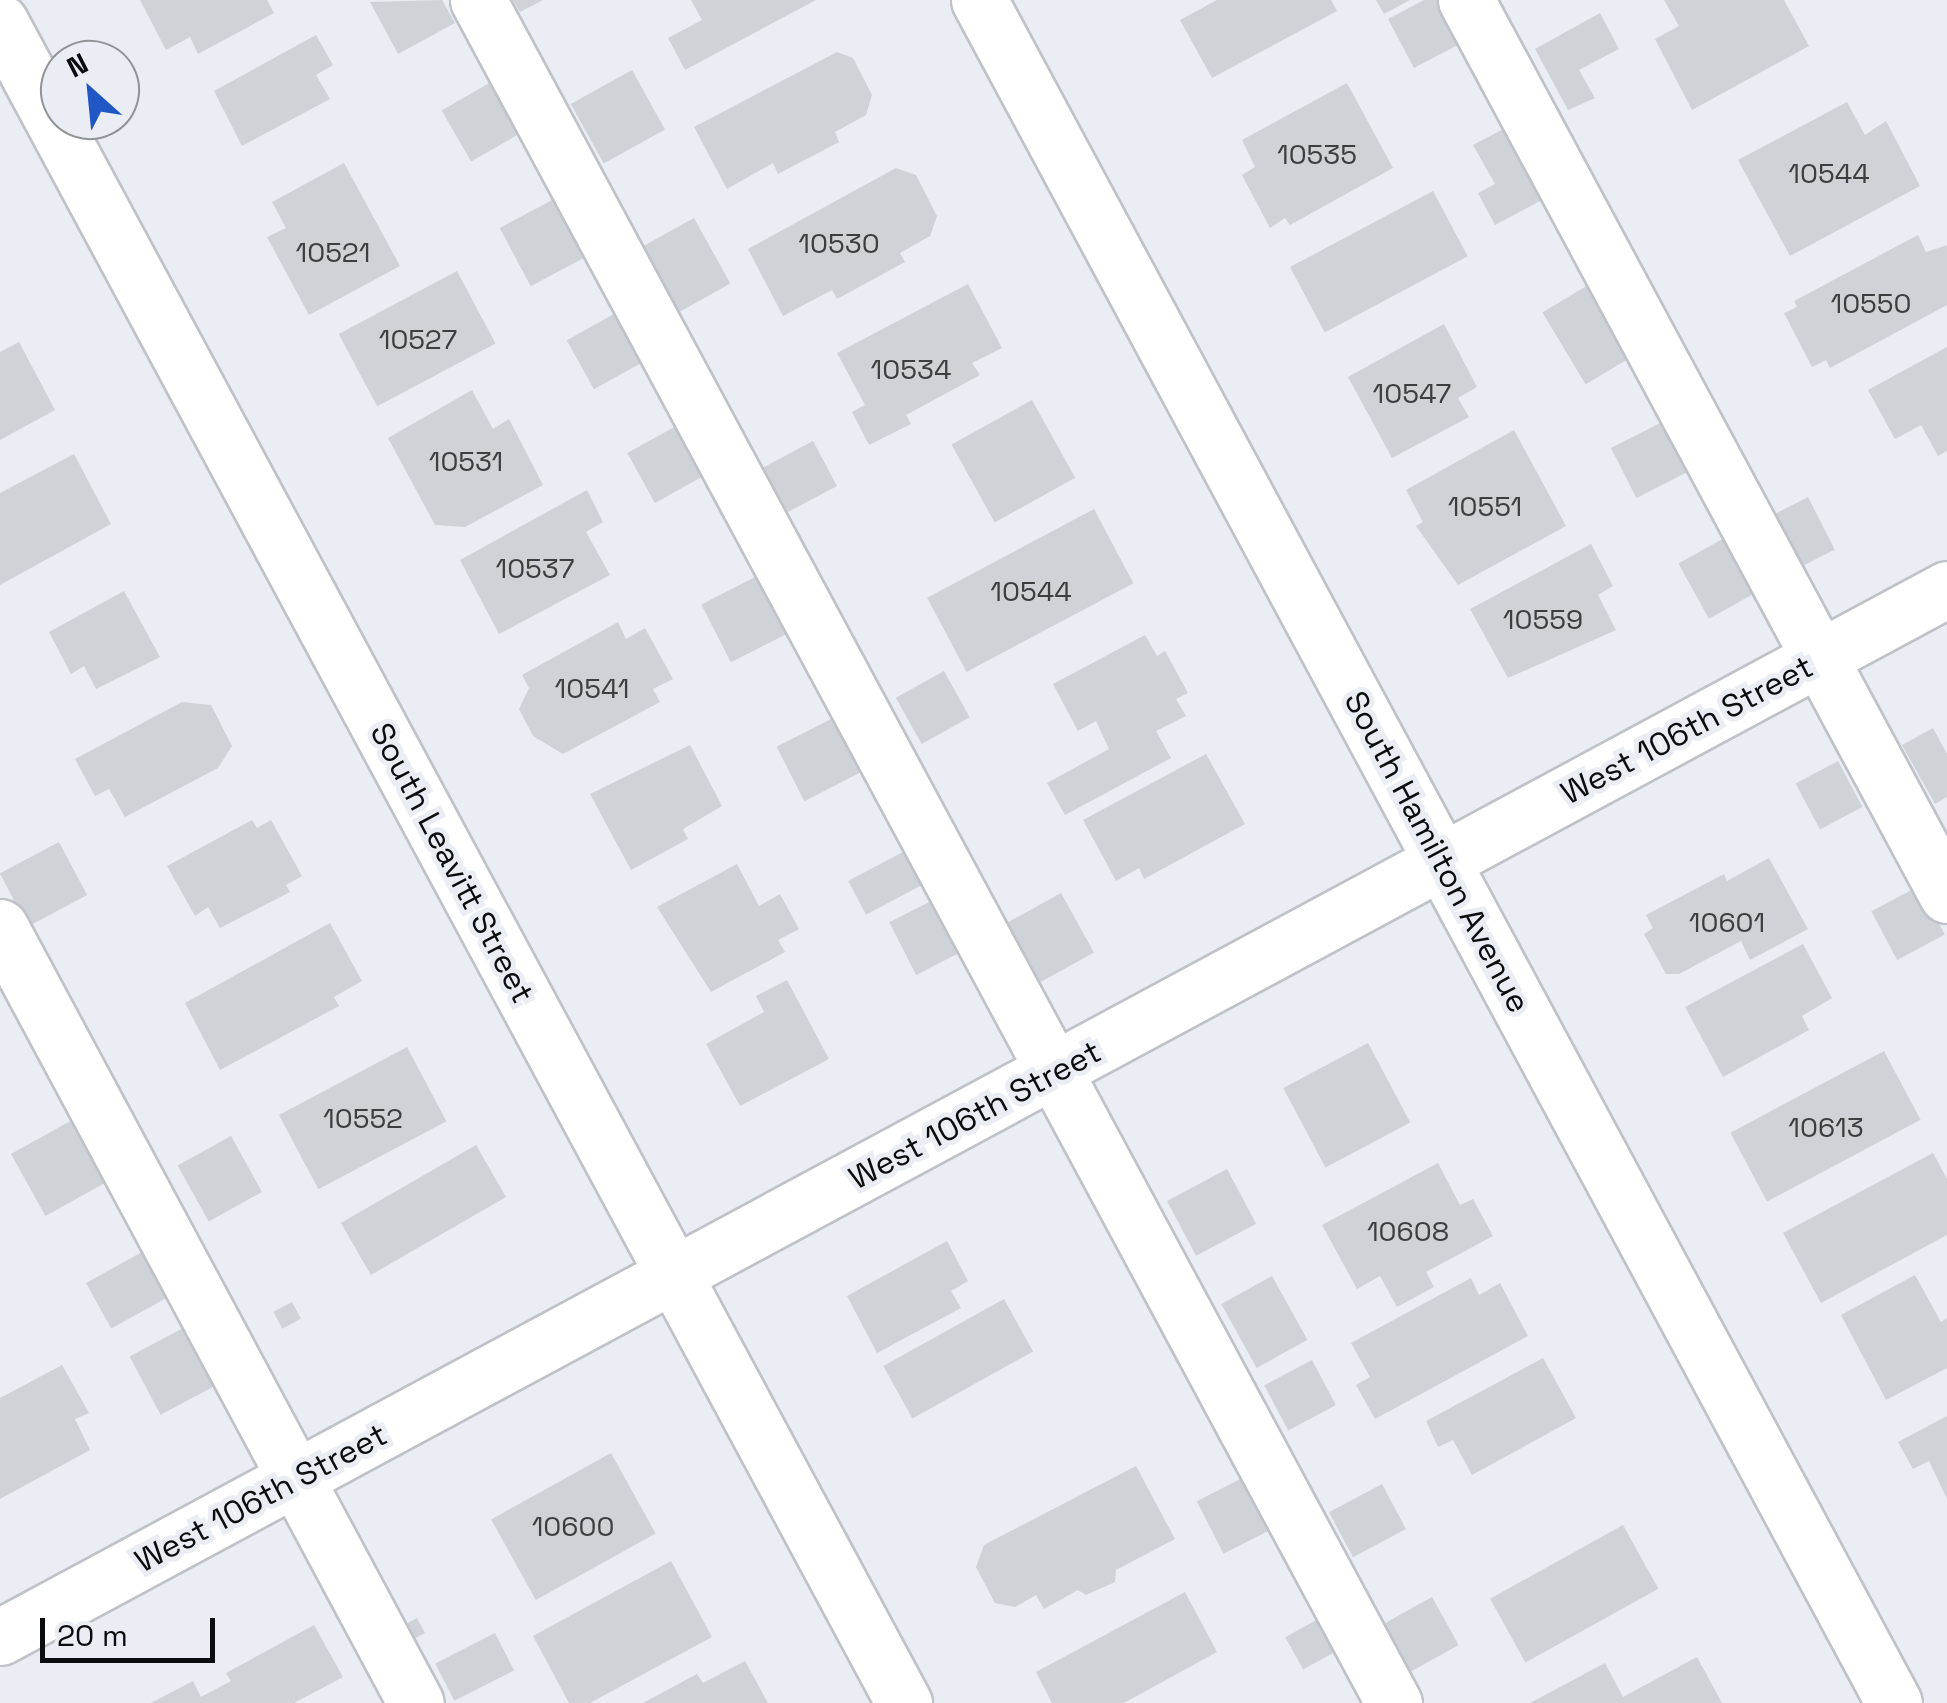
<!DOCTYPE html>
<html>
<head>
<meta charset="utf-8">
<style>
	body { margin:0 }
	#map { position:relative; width:1947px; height:1703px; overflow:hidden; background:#eaedf3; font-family:"Space Grotesk",sans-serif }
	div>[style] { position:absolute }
	.building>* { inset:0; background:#cfd2d7; transform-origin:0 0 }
	.roads { filter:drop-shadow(2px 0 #bfc2c8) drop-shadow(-2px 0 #bfc2c8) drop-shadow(0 2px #bfc2c8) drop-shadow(0 -2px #bfc2c8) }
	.minor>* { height:55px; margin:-27.5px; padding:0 27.5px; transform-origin:27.5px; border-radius:27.5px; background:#fff }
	span { translate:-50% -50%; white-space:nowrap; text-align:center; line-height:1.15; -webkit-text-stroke:10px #eaedf3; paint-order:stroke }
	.number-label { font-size:28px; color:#3c3e40 }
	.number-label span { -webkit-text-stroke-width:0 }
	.street-label { font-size:32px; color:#0b0c0e }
	.north { position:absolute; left:40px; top:40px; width:100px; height:100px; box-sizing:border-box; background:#eaedf3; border:2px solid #919397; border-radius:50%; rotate:333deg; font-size:28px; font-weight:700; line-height:40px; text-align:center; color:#0b0c0e }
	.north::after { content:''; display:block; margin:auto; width:35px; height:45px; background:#2157c4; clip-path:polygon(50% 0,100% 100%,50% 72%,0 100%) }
	.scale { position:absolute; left:40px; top:1618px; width:175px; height:45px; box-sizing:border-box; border:5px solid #0b0c0e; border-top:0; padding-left:12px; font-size:30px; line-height:35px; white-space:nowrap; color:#0b0c0e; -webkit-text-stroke:8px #eaedf3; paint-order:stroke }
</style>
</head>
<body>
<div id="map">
	<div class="building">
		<i style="clip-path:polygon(140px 0,267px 0,274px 13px,198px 54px,190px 37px,166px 50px)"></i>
		<i style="clip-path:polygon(442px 0,455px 23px,398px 54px,370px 2px)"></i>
		<i style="clip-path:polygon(513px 0,543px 0,520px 12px)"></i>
		<i style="clip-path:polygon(691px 0,816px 0,685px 70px,668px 38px,702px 20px)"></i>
		<i style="clip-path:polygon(1217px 0,1331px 0,1337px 11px,1212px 78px,1180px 20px)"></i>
		<i style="clip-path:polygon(1376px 0,1410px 0,1384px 14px)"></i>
		<i style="clip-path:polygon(1424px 0,1446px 0,1467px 40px,1414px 68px,1388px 19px)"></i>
		<i style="clip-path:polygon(1664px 0,1784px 0,1809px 46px,1692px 110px,1655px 39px,1679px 26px)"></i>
		<i style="clip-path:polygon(1600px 13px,1619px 49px,1579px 70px,1595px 98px,1568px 110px,1535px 49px)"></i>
		<i style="clip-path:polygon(316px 35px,333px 65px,316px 75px,330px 99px,242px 146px,214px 91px)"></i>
		<i style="clip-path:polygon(837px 52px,853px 58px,872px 95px,866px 115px,835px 132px,839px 142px,778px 174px,773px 163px,727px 189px,694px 127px)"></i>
		<i style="left:632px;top:70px;width:68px;height:70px;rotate:61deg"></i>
		<i style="left:491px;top:82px;width:59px;height:57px;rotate:60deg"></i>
		<i style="clip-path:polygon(1347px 83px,1393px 168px,1290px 225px,1285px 218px,1270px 228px,1242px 175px,1255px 167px,1242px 140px)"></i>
		<i style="clip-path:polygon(1847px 102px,1865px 135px,1886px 121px,1920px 186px,1790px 256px,1738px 160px)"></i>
		<i style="clip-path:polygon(1513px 124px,1551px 195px,1495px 225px,1478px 193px,1495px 184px,1473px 145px)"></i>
		<i style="clip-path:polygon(344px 163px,400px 266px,309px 315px,267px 237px,286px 228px,272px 202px)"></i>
		<i style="clip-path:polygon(896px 168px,916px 175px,937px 216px,930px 236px,900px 253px,905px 262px,837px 299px,832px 290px,783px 316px,748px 249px)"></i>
		<i style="left:1433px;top:191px;width:74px;height:162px;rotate:62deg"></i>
		<i style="left:558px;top:197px;width:66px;height:66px;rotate:62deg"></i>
		<i style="left:694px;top:218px;width:75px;height:60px;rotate:61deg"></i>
		<i style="clip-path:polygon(1918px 235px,1926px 252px,1947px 245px,1947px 305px,1830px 368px,1826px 360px,1812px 367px,1784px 313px,1797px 307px,1794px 301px)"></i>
		<i style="left:457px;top:271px;width:82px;height:134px;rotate:62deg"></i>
		<i style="left:1593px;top:282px;width:84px;height:59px;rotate:59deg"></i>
		<i style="clip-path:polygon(968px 284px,1002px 348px,972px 363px,980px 375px,906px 415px,911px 424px,869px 445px,852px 412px,865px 405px,837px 353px)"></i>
		<i style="left:614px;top:314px;width:56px;height:54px;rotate:61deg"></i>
		<i style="clip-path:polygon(1444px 324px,1477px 387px,1458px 398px,1469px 417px,1392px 458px,1348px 377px)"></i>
		<i style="clip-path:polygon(19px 342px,55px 410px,0 440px,0 352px)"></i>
		<i style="clip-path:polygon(1947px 347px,1947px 451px,1938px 456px,1921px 425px,1895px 439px,1868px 390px)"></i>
		<i style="clip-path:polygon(472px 390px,493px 429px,509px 419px,543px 485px,465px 527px,435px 525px,388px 438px)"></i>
		<i style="left:1032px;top:400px;width:89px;height:92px;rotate:61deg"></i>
		<i style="left:1668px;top:419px;width:56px;height:64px;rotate:63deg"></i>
		<i style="left:678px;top:425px;width:57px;height:58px;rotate:61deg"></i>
		<i style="clip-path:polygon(1514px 430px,1566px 526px,1458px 585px,1416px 526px,1423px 522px,1406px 490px)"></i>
		<i style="left:813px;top:441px;width:51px;height:57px;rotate:62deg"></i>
		<i style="clip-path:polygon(74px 454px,111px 524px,0 585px,0 493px)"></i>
		<i style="clip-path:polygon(587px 490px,603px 522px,586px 532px,610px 575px,499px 634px,460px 560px)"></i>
		<i style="left:1808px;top:497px;width:59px;height:40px;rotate:63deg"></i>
		<i style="left:1094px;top:509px;width:84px;height:189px;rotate:62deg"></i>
		<i style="left:1730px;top:535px;width:63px;height:59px;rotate:61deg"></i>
		<i style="clip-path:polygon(1591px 544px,1613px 586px,1598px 595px,1616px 630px,1508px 678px,1470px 609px)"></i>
		<i style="left:761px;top:574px;width:65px;height:67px;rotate:63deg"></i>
		<i style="clip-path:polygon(124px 591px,160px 657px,96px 689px,84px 666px,71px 674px,49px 632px)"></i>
		<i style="clip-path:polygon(618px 622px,626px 639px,645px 628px,673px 679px,653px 689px,660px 702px,563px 754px,533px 736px,519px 709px,529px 688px,522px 675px)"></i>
		<i style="clip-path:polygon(1145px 635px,1157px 656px,1165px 651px,1188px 693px,1176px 699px,1186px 716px,1156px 731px,1171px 758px,1065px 815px,1047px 783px,1109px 749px,1096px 721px,1078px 731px,1053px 684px)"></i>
		<i style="left:944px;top:671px;width:53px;height:55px;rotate:61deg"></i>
		<i style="clip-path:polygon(182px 702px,211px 705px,232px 746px,218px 768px,125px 817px,109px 789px,95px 796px,75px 759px)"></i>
		<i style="left:839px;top:715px;width:61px;height:70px;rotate:63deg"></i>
		<i style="clip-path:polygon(1933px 728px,1947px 754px,1947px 797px,1935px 804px,1902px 745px)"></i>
		<i style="clip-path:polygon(690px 745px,722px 806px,683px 829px,688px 839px,631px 870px,590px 794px)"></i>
		<i style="clip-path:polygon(1206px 754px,1245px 824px,1144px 879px,1139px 868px,1116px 881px,1083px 820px)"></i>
		<i style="left:1838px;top:761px;width:52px;height:48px;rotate:62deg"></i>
		<i style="clip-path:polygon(252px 820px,257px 828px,271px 820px,302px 876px,286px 885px,290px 892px,220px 928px,208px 907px,195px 916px,167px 866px)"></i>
		<i style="left:59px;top:842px;width:60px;height:67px;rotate:62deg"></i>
		<i style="left:903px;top:852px;width:38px;height:62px;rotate:62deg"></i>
		<i style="clip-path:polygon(1769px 858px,1808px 929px,1750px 960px,1741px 941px,1679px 974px,1666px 974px,1644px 934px,1653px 928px,1646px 915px,1724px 874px,1727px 881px)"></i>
		<i style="clip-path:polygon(737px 864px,759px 906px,780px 894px,799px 929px,778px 940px,785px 952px,711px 992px,657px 907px)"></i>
		<i style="left:1919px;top:886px;width:55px;height:54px;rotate:62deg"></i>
		<i style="left:1061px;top:893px;width:68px;height:64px;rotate:61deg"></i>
		<i style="left:941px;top:896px;width:59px;height:58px;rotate:63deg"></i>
		<i style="clip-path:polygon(330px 923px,362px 981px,334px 997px,339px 1006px,220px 1070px,185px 1003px)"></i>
		<i style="clip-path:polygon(1803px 944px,1832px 998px,1802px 1016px,1809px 1030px,1723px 1077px,1685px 1007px)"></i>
		<i style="clip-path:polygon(787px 980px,829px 1059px,740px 1106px,706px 1044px,764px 1012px,756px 996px)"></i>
		<i style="left:1368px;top:1043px;width:90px;height:96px;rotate:62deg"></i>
		<i style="left:407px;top:1047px;width:84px;height:145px;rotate:62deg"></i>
		<i style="left:1884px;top:1051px;width:78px;height:174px;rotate:62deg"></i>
		<i style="left:74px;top:1119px;width:71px;height:72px;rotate:61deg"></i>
		<i style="left:231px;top:1136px;width:64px;height:61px;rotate:61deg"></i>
		<i style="left:476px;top:1145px;width:60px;height:156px;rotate:60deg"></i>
		<i style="clip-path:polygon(1933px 1153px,1947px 1179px,1947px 1235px,1821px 1303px,1783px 1233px)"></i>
		<i style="clip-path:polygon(1438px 1163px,1460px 1205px,1473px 1199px,1493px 1236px,1426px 1272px,1434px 1287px,1397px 1307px,1380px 1276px,1357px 1289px,1322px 1225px)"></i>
		<i style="left:1227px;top:1169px;width:62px;height:68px;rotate:62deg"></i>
		<i style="clip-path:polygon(947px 1241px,968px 1281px,951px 1291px,961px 1308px,877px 1353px,847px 1296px)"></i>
		<i style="left:142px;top:1252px;width:52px;height:64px;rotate:61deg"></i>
		<i style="clip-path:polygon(1915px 1275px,1941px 1322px,1947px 1318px,1947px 1368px,1886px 1400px,1841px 1315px)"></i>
		<i style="left:1272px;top:1276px;width:73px;height:58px;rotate:61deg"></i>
		<i style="clip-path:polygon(1471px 1278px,1479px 1295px,1500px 1283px,1528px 1336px,1375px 1419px,1356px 1385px,1370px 1377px,1351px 1343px)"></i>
		<i style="left:1004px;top:1299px;width:60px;height:138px;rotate:61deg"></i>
		<i style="left:292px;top:1302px;width:19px;height:21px;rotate:62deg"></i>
		<i style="left:187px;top:1326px;width:66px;height:65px;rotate:62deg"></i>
		<i style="clip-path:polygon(1543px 1358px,1576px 1418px,1472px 1475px,1453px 1440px,1438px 1447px,1426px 1421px)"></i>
		<i style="left:1312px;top:1360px;width:51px;height:54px;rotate:62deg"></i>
		<i style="clip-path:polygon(62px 1365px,89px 1413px,75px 1419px,90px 1450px,0 1499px,0 1398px)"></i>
		<i style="clip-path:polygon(1947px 1416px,1947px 1499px,1929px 1461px,1913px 1469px,1898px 1442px)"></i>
		<i style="left:611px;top:1453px;width:92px;height:137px;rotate:61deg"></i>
		<i style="clip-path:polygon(1136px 1466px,1175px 1539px,1116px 1570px,1115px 1582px,1086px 1595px,1078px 1590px,1044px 1609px,1036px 1595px,1015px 1607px,995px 1603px,976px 1567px,984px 1545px)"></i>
		<i style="left:1252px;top:1473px;width:59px;height:62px;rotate:63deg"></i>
		<i style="left:1382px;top:1484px;width:51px;height:60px;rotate:62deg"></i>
		<i style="left:1623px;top:1525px;width:73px;height:152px;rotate:61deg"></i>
		<i style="clip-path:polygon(671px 1561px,712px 1637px,590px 1703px,569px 1703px,533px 1636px)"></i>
		<i style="clip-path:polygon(1185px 1592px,1217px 1652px,1124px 1703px,1052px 1703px,1036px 1672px)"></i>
		<i style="left:1432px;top:1597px;width:55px;height:55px;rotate:61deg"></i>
		<i style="left:1329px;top:1613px;width:37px;height:50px;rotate:61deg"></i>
		<i style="left:417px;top:1618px;width:17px;height:12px;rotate:62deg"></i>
		<i style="clip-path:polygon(314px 1625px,343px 1677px,294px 1703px,151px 1703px,193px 1681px,201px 1697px,231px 1681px,226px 1673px)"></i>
		<i style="left:495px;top:1633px;width:42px;height:67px;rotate:63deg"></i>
		<i style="clip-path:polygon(1697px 1657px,1722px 1703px,1530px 1703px,1605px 1663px,1623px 1697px)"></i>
		<i style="clip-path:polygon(745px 1661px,768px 1703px,643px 1703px,697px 1674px,703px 1683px)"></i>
	</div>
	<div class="roads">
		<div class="minor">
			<i style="left:478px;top:0;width:1934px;rotate:61.73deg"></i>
			<i style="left:979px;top:0;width:1933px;rotate:61.75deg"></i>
			<i style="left:1466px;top:0;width:1016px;rotate:61.75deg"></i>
			<i style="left:0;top:22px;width:1909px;rotate:61.73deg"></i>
			<i style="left:0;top:927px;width:880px;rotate:61.81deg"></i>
			<i style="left:0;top:1637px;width:2211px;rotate:-28.29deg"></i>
		</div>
	</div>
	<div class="number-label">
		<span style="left:1317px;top:154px">10535</span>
		<span style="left:1829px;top:173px">10544</span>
		<span style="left:839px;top:243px">10530</span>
		<span style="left:333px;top:252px">10521</span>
		<span style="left:1871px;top:303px">10550</span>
		<span style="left:418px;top:339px">10527</span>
		<span style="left:911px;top:369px">10534</span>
		<span style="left:1412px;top:393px">10547</span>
		<span style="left:466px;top:461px">10531</span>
		<span style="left:1485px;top:506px">10551</span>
		<span style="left:535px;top:568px">10537</span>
		<span style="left:1031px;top:591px">10544</span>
		<span style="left:1543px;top:619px">10559</span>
		<span style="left:592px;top:688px">10541</span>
		<span style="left:1727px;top:922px">10601</span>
		<span style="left:363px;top:1118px">10552</span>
		<span style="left:1826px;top:1127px">10613</span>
		<span style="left:1408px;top:1231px">10608</span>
		<span style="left:573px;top:1526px">10600</span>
	</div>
	<div class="street-label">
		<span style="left:1687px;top:730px;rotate:-28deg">West 106th Street</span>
		<span style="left:1437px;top:852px;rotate:62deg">South Hamilton Avenue</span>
		<span style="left:452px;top:863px;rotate:62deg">South Leavitt Street</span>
		<span style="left:975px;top:1115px;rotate:-28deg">West 106th Street</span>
		<span style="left:261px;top:1498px;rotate:-28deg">West 106th Street</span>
	</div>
	<div class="north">N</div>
	<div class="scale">20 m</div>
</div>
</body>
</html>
